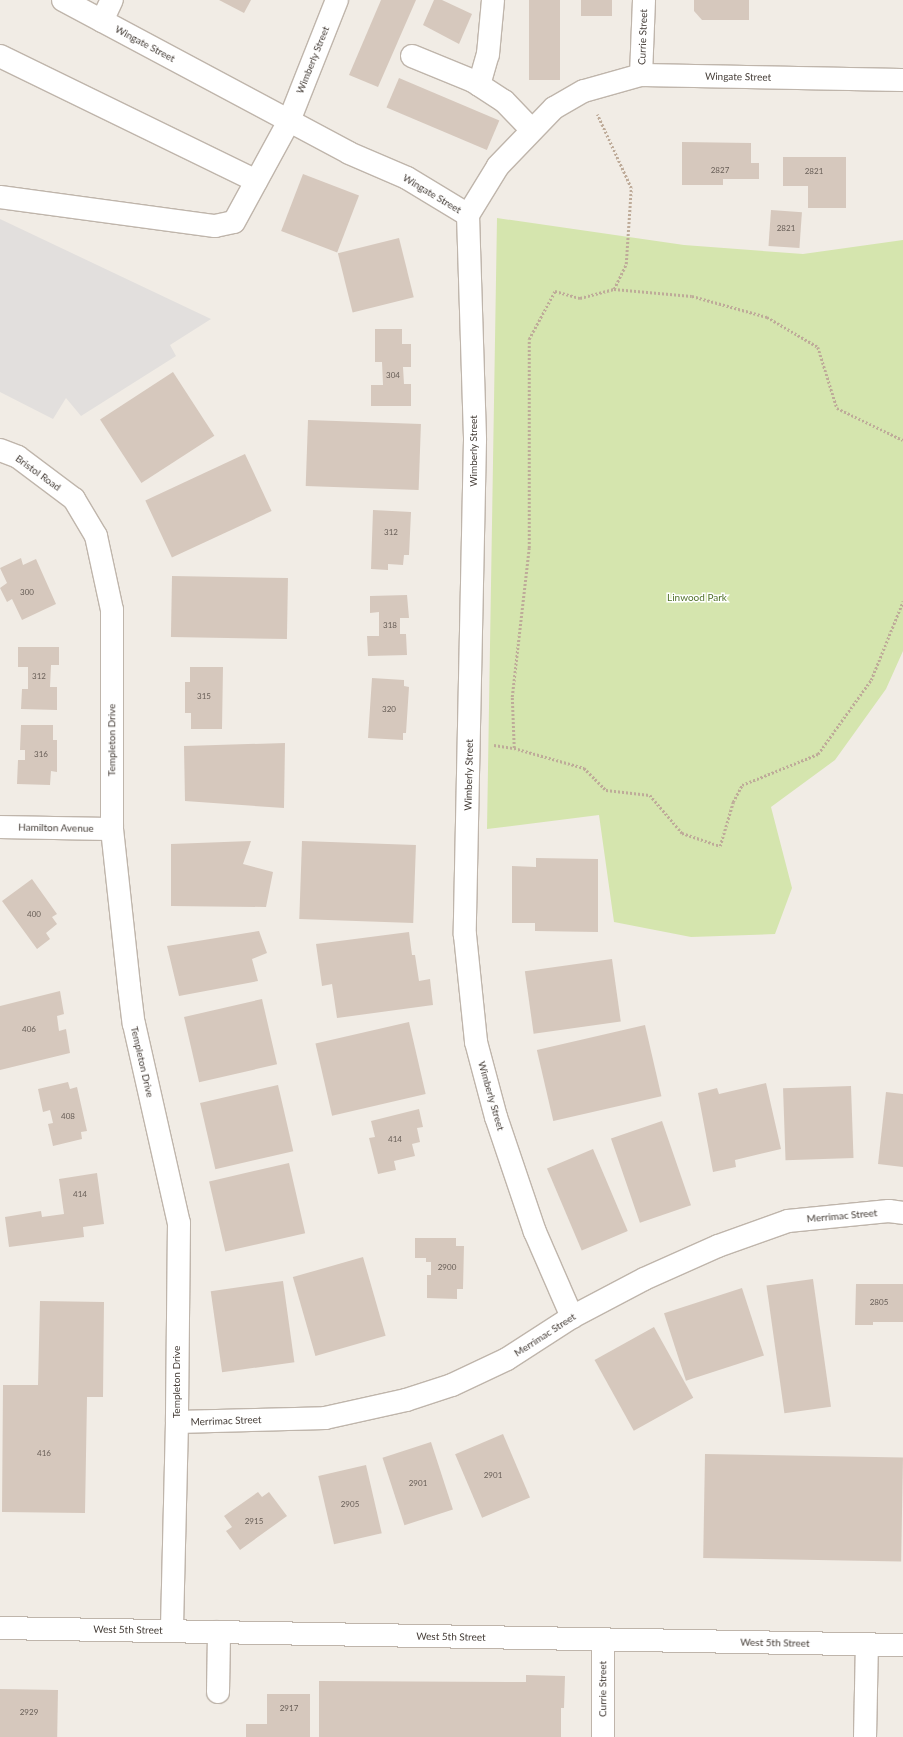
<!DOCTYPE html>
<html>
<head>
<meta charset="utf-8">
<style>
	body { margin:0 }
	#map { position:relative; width:903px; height:1737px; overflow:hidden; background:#f1ece5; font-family:Lato,sans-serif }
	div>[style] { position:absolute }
	.green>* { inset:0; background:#d5e5ae }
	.parking>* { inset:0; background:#e2dfdd }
	.building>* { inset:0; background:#d6c8bd; transform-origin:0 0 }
	.path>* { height:2.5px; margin-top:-1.25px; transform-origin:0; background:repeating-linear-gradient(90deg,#beab99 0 2px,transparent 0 4px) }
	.roads { filter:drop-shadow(1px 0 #bfb5ab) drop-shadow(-1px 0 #bfb5ab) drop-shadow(0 1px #bfb5ab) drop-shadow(0 -1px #bfb5ab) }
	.minor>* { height:22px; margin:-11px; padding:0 11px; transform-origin:11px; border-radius:11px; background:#fff }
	span { translate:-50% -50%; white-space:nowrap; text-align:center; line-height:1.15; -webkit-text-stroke:3px #fff; paint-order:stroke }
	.number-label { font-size:8px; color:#685e57 }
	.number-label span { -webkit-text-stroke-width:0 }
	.street-label { font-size:10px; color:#433b35 }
	.park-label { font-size:10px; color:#51722b }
</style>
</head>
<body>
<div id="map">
	<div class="green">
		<i style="clip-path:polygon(497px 218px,684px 245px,803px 254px,903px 240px,903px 651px,886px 689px,835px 760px,771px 807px,792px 888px,775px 934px,691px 937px,614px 922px,599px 815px,487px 829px)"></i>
	</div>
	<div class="parking">
		<i style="clip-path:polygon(0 219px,211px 319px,170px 345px,176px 356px,81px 416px,66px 398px,53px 419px,0 392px)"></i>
	</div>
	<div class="building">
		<i style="clip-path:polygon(219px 0,251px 0,244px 13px)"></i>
		<i style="clip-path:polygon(381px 0,416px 0,378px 87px,349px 75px)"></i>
		<i style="clip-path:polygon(434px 0,442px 0,472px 14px,459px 44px,423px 25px)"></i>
		<i style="left:529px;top:0;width:31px;height:80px"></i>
		<i style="left:581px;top:0;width:31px;height:16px"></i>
		<i style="clip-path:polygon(694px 0,749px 0,749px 20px,702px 20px,694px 11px)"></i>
		<i style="left:399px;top:78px;width:109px;height:32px;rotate:23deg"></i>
		<i style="clip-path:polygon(682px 142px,751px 143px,751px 163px,759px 163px,759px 179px,723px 179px,723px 185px,682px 185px)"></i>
		<i style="clip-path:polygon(783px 157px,846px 157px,846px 208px,808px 208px,808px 186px,783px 186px)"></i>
		<i style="left:303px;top:174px;width:60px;height:61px;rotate:21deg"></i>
		<i style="left:771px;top:210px;width:31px;height:36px;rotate:4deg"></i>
		<i style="left:399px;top:238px;width:61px;height:63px;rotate:76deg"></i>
		<i style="clip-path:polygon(375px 329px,402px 329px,402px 344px,411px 344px,411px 367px,403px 367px,404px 384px,411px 384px,411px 406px,371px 406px,371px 385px,383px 385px,382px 362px,375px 362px)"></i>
		<i style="left:173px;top:372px;width:76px;height:87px;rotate:57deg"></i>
		<i style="left:308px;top:420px;width:113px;height:66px;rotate:2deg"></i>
		<i style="left:245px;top:454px;width:63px;height:110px;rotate:65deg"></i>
		<i style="clip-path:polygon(373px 510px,411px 512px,409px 555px,404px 555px,403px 565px,388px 564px,388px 570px,371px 569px)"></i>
		<i style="clip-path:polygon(21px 558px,23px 565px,36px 559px,56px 604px,22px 620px,12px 599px,7px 602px,0 588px,7px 583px,0 568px)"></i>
		<i style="left:172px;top:576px;width:116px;height:61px;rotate:1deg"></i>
		<i style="clip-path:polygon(407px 595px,409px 618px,400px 618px,400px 634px,406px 634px,407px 655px,368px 656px,367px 636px,379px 636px,379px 612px,370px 613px,370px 596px)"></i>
		<i style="clip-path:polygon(18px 647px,59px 647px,59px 665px,51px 665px,50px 687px,57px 687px,57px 710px,21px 709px,22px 689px,28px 689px,28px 667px,18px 667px)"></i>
		<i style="clip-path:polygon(190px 667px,223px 667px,222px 729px,191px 729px,191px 713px,185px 713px,185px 682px,190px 682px)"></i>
		<i style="clip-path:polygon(372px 678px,404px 680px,404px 686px,409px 687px,406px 733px,403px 733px,403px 740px,368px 738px)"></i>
		<i style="clip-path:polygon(21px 725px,53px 725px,53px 740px,57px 740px,57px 772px,51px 771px,50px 785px,17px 784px,18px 760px,25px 760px,25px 750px,20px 750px)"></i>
		<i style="clip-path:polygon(285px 743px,284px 808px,185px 801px,184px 746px)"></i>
		<i style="clip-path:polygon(251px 841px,243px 864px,273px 872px,266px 907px,171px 906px,171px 844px)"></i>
		<i style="left:302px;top:841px;width:114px;height:78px;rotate:2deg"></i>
		<i style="clip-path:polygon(536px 858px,598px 859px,598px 932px,535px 931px,535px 923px,512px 923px,512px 866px,536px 867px)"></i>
		<i style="clip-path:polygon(32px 879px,57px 914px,52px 917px,57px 924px,46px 933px,50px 939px,37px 949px,2px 901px)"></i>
		<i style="clip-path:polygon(259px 931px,267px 953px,252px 959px,258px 981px,179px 996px,167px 946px)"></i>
		<i style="clip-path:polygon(409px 932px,412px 955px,415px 955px,419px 981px,430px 979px,433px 1005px,337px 1018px,332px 984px,322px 986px,316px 944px)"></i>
		<i style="left:612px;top:959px;width:63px;height:88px;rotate:82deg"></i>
		<i style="clip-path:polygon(60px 991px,64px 1014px,57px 1016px,59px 1031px,66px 1029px,70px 1053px,0 1070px,0 1006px)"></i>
		<i style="left:262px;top:999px;width:67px;height:80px;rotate:77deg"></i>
		<i style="left:409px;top:1022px;width:74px;height:96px;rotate:77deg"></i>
		<i style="left:645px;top:1025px;width:73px;height:111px;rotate:77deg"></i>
		<i style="clip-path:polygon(68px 1082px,70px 1089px,77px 1087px,87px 1131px,81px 1132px,82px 1139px,53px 1146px,48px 1124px,53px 1123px,50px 1110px,43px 1112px,38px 1089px)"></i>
		<i style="clip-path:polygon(766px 1083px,781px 1149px,735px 1160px,736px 1167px,713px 1172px,698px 1093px,717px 1088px,719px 1094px)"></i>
		<i style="left:278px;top:1085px;width:68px;height:80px;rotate:77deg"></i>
		<i style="left:851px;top:1086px;width:72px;height:68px;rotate:88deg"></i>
		<i style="clip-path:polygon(886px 1092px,903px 1094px,903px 1167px,878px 1164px)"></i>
		<i style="clip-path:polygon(419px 1109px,423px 1127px,417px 1128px,420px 1142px,412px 1144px,415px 1156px,394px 1161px,396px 1170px,378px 1174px,369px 1138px,375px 1137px,371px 1121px)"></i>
		<i style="left:662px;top:1121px;width:89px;height:54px;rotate:71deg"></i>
		<i style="left:593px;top:1149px;width:89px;height:50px;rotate:67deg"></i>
		<i style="left:289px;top:1163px;width:72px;height:82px;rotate:77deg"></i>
		<i style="clip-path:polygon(97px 1173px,104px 1224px,83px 1227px,84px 1237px,9px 1247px,5px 1217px,41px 1211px,42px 1217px,64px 1214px,59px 1179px)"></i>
		<i style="clip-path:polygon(415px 1238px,456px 1238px,456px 1246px,464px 1246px,463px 1289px,457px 1289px,457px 1299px,427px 1298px,427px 1275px,431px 1275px,431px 1262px,426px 1262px,426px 1258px,415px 1258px)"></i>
		<i style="left:363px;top:1257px;width:82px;height:73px;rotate:74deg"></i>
		<i style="left:813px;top:1279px;width:129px;height:47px;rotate:82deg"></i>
		<i style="left:283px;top:1281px;width:82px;height:73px;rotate:82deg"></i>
		<i style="clip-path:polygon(856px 1284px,903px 1284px,903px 1322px,873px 1322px,873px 1325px,855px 1325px)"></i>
		<i style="left:742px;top:1288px;width:71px;height:82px;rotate:72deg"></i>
		<i style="clip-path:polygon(40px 1301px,104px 1302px,103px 1397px,87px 1397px,85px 1513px,2px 1512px,3px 1385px,38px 1385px)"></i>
		<i style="left:654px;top:1327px;width:81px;height:68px;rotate:61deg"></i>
		<i style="left:503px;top:1434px;width:69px;height:52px;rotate:67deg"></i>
		<i style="left:431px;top:1442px;width:71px;height:51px;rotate:72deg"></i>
		<i style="left:705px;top:1454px;width:198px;height:104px;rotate:1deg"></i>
		<i style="left:366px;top:1465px;width:70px;height:49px;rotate:77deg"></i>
		<i style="clip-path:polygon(258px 1492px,262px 1497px,269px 1492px,287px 1516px,240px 1550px,226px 1531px,232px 1527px,224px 1516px)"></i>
		<i style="clip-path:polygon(526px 1675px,565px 1676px,564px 1708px,561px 1708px,561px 1737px,319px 1737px,319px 1681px,526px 1682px)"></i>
		<i style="left:0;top:1689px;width:58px;height:48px;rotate:1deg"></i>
		<i style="clip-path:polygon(267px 1694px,310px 1694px,310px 1737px,246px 1737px,246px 1724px,267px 1724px)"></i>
	</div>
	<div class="path">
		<i style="left:614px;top:289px;width:78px;rotate:5.1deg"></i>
		<i style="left:692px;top:296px;width:78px;rotate:15.6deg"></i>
		<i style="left:767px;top:317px;width:59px;rotate:30.5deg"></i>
		<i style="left:818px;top:347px;width:64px;rotate:72.7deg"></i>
		<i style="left:837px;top:408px;width:73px;rotate:25.9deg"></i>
		<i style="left:494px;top:745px;width:20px;rotate:9deg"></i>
		<i style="left:514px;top:748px;width:73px;rotate:15.9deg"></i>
		<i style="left:584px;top:768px;width:31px;rotate:45deg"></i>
		<i style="left:606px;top:790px;width:44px;rotate:6.5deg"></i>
		<i style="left:650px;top:795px;width:50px;rotate:49.9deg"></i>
		<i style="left:682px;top:833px;width:40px;rotate:18.9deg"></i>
		<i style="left:720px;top:846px;width:46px;rotate:-73.5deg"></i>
		<i style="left:733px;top:802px;width:19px;rotate:-62deg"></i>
		<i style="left:742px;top:785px;width:82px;rotate:-22.2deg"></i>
		<i style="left:818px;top:754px;width:91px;rotate:-54.4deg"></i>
		<i style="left:871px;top:680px;width:85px;rotate:-67.9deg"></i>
		<i style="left:514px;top:748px;width:51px;rotate:-92.2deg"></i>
		<i style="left:512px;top:697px;width:150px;rotate:-83.5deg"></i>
		<i style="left:529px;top:548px;width:209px;rotate:-90deg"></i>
		<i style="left:529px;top:339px;width:55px;rotate:-61.6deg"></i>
		<i style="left:555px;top:291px;width:26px;rotate:16deg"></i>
		<i style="left:580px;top:298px;width:35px;rotate:-15deg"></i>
		<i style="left:614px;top:289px;width:28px;rotate:-64deg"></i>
		<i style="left:626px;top:264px;width:76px;rotate:-86.2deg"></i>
		<i style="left:631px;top:188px;width:81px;rotate:-114.7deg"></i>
	</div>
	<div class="roads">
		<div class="minor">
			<i style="left:63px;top:0;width:324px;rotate:28.1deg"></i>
			<i style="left:349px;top:153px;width:63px;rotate:23.3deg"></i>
			<i style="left:407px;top:178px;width:71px;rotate:31.2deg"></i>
			<i style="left:468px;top:215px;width:57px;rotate:-58.5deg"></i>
			<i style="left:498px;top:166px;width:81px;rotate:-46deg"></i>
			<i style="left:554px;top:108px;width:34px;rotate:-30deg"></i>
			<i style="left:584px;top:91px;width:59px;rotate:-15.7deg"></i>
			<i style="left:641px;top:75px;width:262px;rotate:1.1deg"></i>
			<i style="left:102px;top:21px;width:23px;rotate:-65deg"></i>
			<i style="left:0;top:56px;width:285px;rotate:26deg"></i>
			<i style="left:412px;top:56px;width:66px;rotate:22.3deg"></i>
			<i style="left:473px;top:81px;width:37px;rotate:33deg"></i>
			<i style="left:504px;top:101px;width:40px;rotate:46deg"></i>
			<i style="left:641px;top:75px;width:75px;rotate:-87.7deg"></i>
			<i style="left:479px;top:85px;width:32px;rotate:-74deg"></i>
			<i style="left:488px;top:54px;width:54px;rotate:-84.7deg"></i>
			<i style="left:0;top:197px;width:217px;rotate:7.7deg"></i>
			<i style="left:215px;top:226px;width:19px;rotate:-12deg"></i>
			<i style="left:234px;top:222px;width:115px;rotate:-61.4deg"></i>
			<i style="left:289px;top:121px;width:130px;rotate:-68.4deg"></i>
			<i style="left:468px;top:215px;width:225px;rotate:88.2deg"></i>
			<i style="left:475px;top:440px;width:495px;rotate:91.2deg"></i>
			<i style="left:465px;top:935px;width:108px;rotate:84.1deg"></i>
			<i style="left:476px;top:1042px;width:78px;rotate:75.1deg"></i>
			<i style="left:496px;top:1117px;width:121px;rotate:71.3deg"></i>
			<i style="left:535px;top:1232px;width:93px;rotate:66.5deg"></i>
			<i style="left:0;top:450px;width:19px;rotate:21deg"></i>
			<i style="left:18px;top:457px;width:70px;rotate:36.9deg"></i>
			<i style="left:74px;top:499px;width:43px;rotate:59.3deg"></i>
			<i style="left:96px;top:536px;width:76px;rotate:77.8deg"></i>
			<i style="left:112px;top:610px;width:219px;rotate:90deg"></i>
			<i style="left:112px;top:829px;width:158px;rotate:83.8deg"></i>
			<i style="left:129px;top:986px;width:38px;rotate:83deg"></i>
			<i style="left:134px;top:1024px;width:204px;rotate:77.3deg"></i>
			<i style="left:179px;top:1223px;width:199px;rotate:90.6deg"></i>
			<i style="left:177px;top:1422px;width:209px;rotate:91.4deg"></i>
			<i style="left:0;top:827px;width:112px;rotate:1deg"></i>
			<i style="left:177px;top:1422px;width:148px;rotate:-1.5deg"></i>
			<i style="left:325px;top:1418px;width:83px;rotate:-12.5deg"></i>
			<i style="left:406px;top:1400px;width:48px;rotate:-18.1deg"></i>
			<i style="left:452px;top:1385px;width:61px;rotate:-25.3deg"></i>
			<i style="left:507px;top:1359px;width:77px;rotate:-32.9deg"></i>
			<i style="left:572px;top:1317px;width:81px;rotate:-27.8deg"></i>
			<i style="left:644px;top:1279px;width:81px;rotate:-24deg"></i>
			<i style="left:718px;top:1246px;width:74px;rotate:-19.7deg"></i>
			<i style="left:788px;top:1221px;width:101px;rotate:-5.7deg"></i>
			<i style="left:889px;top:1211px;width:14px;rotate:8deg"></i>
			<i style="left:0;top:1628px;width:903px;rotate:1.08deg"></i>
			<i style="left:603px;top:1640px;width:97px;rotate:90deg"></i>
			<i style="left:218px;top:1692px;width:60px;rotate:-89deg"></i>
			<i style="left:865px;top:1737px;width:92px;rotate:-88.8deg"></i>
		</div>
	</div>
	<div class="number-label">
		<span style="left:720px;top:171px">2827</span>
		<span style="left:814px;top:172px">2821</span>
		<span style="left:786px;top:229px">2821</span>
		<span style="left:393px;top:376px">304</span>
		<span style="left:391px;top:533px">312</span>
		<span style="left:27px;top:593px">300</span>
		<span style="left:390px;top:626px">318</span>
		<span style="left:39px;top:677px">312</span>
		<span style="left:204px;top:697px">315</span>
		<span style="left:389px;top:710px">320</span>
		<span style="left:41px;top:755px">316</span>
		<span style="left:34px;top:915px">400</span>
		<span style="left:29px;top:1030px">406</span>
		<span style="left:68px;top:1117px">408</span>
		<span style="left:395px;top:1140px">414</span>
		<span style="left:80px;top:1195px">414</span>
		<span style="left:447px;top:1268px">2900</span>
		<span style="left:879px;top:1303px">2805</span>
		<span style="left:44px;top:1454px">416</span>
		<span style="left:493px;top:1476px">2901</span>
		<span style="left:418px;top:1484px">2901</span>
		<span style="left:350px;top:1505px">2905</span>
		<span style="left:254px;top:1522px">2915</span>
		<span style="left:289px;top:1709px">2917</span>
		<span style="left:29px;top:1713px">2929</span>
	</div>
	<div class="street-label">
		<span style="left:643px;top:37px;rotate:-88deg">Currie Street</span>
		<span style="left:145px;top:44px;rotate:28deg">Wingate Street</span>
		<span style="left:313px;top:60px;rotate:-68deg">Wimberly Street</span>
		<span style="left:738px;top:77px;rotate:1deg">Wingate Street</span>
		<span style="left:432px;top:194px;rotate:31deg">Wingate Street</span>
		<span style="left:474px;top:451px;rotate:-90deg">Wimberly Street</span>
		<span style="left:38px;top:473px;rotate:36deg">Bristol Road</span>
		<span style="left:112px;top:740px;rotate:-90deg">Templeton Drive</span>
		<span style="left:469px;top:775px;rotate:-89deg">Wimberly Street</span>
		<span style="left:56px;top:828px;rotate:1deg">Hamilton Avenue</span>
		<span style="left:142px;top:1062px;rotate:77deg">Templeton Drive</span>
		<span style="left:491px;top:1096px;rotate:74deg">Wimberly Street</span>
		<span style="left:842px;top:1216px;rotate:-5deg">Merrimac Street</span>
		<span style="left:545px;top:1335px;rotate:-33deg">Merrimac Street</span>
		<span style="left:177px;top:1382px;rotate:-90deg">Templeton Drive</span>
		<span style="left:226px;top:1421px;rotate:-2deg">Merrimac Street</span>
		<span style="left:128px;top:1630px;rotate:1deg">West 5th Street</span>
		<span style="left:451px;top:1637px;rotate:1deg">West 5th Street</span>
		<span style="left:775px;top:1643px;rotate:1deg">West 5th Street</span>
		<span style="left:603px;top:1689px;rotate:-90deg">Currie Street</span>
	</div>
	<div class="park-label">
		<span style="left:697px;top:598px">Linwood Park</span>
	</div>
</div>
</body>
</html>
